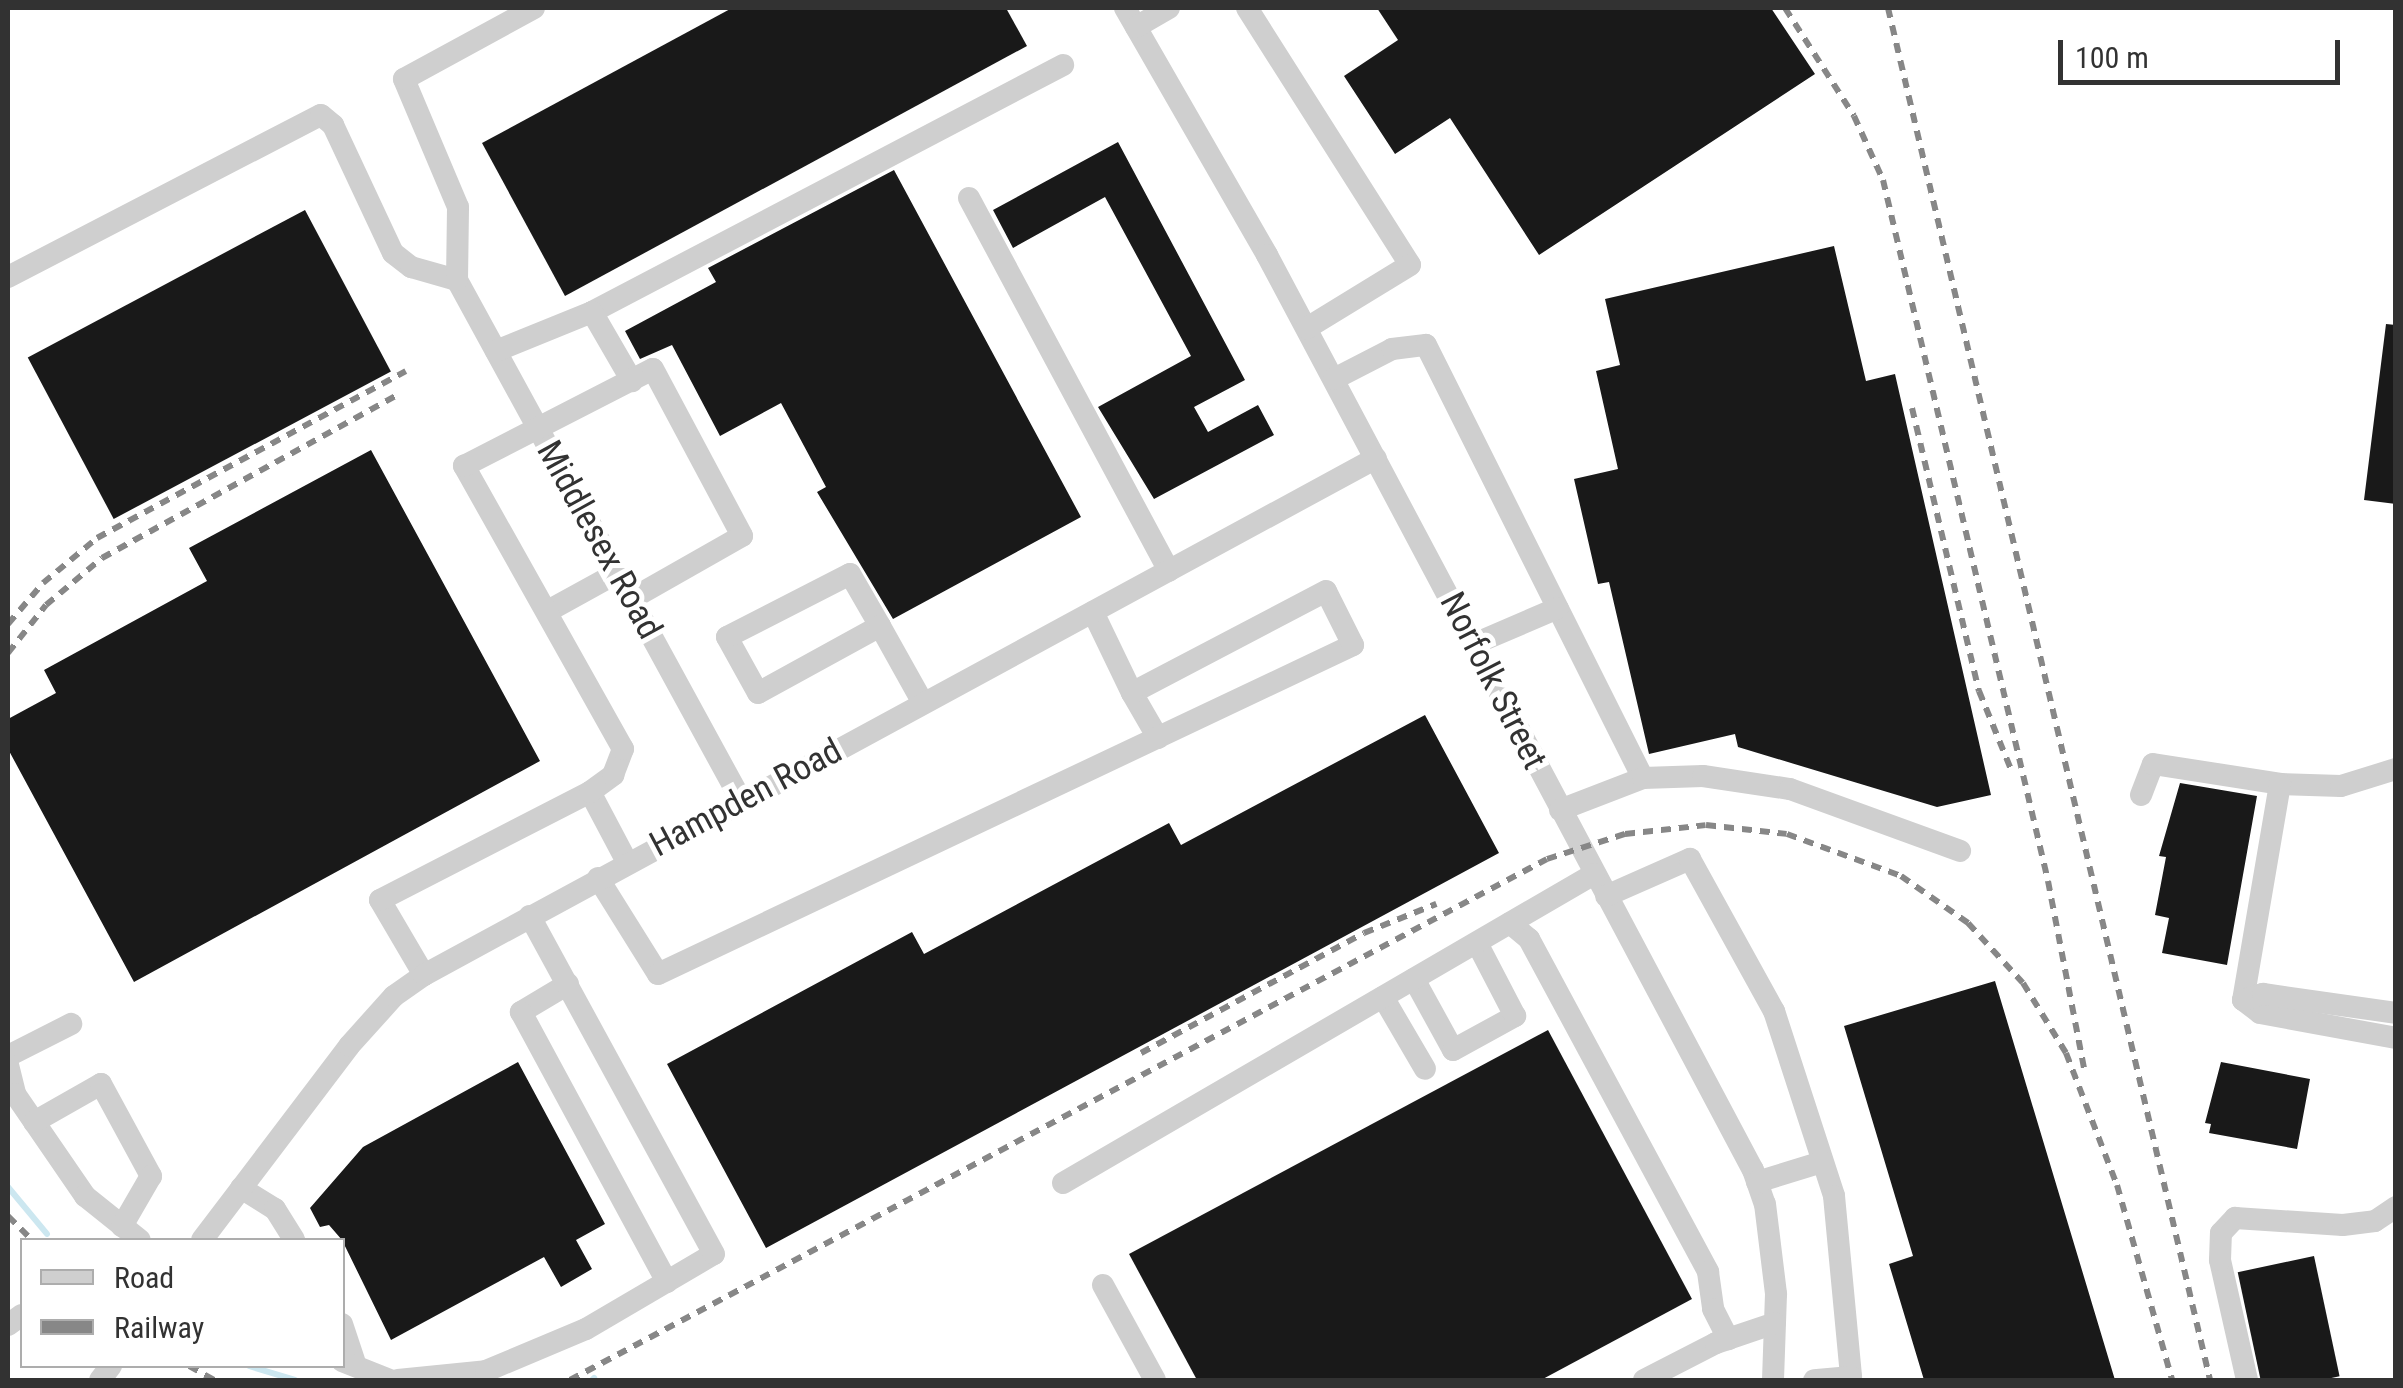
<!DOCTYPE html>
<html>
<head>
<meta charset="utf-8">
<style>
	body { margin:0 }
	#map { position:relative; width:2403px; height:1388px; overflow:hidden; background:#fff; font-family:"Roboto Condensed",sans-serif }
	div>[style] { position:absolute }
	.stream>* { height:6px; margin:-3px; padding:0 3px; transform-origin:3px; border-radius:3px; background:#cce7f0 }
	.building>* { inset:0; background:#191919; transform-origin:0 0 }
	.minor>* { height:22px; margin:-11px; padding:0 11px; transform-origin:11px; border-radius:11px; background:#cfcfcf }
	.rail>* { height:6px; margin-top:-3px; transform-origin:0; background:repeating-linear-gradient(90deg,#878787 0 10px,transparent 0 18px) }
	span { translate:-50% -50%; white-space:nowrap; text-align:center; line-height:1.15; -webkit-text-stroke:10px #fff; paint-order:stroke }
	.street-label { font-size:35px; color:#323232 }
	.frame { position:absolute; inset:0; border:10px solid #323232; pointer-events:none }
	.legend { position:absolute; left:20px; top:1238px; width:325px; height:130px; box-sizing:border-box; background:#fff; border:2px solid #adadad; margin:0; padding:12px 18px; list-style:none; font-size:30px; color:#323232 }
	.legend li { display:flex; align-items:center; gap:20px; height:50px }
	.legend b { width:50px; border:2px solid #adadad }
	.scale { position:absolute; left:2058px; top:40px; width:282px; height:45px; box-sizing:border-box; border:5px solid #323232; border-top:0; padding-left:12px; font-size:30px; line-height:35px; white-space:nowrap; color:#323232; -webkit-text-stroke:8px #fff; paint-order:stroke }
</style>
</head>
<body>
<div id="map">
	<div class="stream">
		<i style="left:8px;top:1187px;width:61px;rotate:50.3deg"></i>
		<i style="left:249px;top:1366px;width:48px;rotate:16.9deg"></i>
		<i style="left:592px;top:1380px;width:3px;rotate:-45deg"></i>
	</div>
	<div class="building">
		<i style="clip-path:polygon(732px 8px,1006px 8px,1027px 46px,565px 296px,482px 143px)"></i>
		<i style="clip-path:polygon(1377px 8px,1771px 8px,1815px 74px,1539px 255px,1450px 118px,1395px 154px,1344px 76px,1398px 40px)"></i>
		<i style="clip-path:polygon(1118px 142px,1245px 380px,1194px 407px,1208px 432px,1258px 405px,1274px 435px,1154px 499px,1098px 407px,1191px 356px,1105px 197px,1013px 248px,993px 210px)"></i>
		<i style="clip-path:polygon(894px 170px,1081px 517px,893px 619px,817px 492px,826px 487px,781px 403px,720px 436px,672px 345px,640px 359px,625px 331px,716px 282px,708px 268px)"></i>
		<i style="left:305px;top:210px;width:183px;height:314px;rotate:62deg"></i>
		<i style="clip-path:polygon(1834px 246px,1866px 381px,1895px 374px,1991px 795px,1937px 807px,1738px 747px,1735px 734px,1649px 754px,1609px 582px,1598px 584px,1574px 479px,1618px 469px,1596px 371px,1620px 365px,1605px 299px)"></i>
		<i style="clip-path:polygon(2386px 324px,2396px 325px,2396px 504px,2364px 500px)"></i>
		<i style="clip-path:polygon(371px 450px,540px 761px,134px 982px,8px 749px,8px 719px,56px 693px,44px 670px,207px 581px,189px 548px)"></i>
		<i style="clip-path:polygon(1425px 715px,1499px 853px,766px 1248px,667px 1064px,912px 932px,924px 954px,1169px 823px,1181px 845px)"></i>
		<i style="clip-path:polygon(2180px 783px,2257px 796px,2227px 965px,2162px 953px,2169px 918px,2155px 915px,2166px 857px,2159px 856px)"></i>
		<i style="clip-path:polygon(1995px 981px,2115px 1380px,1924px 1380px,1889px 1264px,1913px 1256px,1844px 1026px)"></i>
		<i style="clip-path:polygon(1548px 1030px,1692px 1299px,1541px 1380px,1197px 1380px,1129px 1254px)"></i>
		<i style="clip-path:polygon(518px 1062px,605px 1224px,576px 1240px,592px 1269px,561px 1287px,544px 1257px,391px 1340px,342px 1240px,329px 1225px,320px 1227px,310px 1208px,363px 1147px)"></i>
		<i style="clip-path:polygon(2221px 1062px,2310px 1079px,2297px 1149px,2209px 1133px,2211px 1124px,2205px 1123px)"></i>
		<i style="left:2314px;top:1256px;width:123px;height:78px;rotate:78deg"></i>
	</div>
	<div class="minor">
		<i style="left:1125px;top:8px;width:285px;rotate:60.1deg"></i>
		<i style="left:1267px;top:255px;width:1036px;rotate:62.03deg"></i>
		<i style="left:1753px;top:1170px;width:36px;rotate:71deg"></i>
		<i style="left:1765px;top:1204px;width:91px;rotate:83deg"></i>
		<i style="left:1776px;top:1294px;width:86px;rotate:92deg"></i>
		<i style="left:1247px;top:8px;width:304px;rotate:57.6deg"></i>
		<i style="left:1410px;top:265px;width:121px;rotate:148.5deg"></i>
		<i style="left:1136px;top:27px;width:38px;rotate:-30deg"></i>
		<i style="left:969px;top:198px;width:423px;rotate:61.8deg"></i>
		<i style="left:8px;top:277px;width:352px;rotate:-27.4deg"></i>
		<i style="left:321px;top:115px;width:16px;rotate:40deg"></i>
		<i style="left:333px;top:125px;width:141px;rotate:64.9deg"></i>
		<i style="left:393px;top:253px;width:23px;rotate:38deg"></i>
		<i style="left:411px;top:267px;width:48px;rotate:15.8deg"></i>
		<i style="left:457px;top:280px;width:592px;rotate:61.36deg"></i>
		<i style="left:457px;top:280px;width:73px;rotate:-89.2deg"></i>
		<i style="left:458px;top:207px;width:139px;rotate:-112.9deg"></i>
		<i style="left:404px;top:79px;width:148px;rotate:-28.6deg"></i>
		<i style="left:592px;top:312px;width:532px;rotate:-27.67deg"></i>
		<i style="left:496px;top:351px;width:104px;rotate:-22.1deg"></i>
		<i style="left:592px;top:312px;width:80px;rotate:59.9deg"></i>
		<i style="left:1334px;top:379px;width:65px;rotate:-27.3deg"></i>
		<i style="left:1392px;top:349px;width:34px;rotate:-7deg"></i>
		<i style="left:1426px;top:345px;width:484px;rotate:63.4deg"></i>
		<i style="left:1643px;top:778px;width:89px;rotate:158.9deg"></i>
		<i style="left:548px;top:611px;width:79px;rotate:-28.8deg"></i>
		<i style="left:880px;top:626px;width:139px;rotate:151.2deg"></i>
		<i style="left:758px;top:693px;width:64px;rotate:-119deg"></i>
		<i style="left:727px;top:637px;width:138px;rotate:-27.1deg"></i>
		<i style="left:850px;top:574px;width:60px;rotate:60deg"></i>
		<i style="left:880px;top:626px;width:88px;rotate:60.8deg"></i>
		<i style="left:1474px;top:644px;width:91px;rotate:-23.2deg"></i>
		<i style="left:1132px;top:693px;width:52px;rotate:60deg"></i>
		<i style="left:1643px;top:778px;width:60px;rotate:-1.9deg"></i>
		<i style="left:1703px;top:776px;width:88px;rotate:8.5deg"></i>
		<i style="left:1790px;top:789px;width:181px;rotate:20deg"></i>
		<i style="left:2280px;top:784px;width:61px;rotate:1.9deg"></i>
		<i style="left:2341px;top:786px;width:58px;rotate:-17.2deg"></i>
		<i style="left:590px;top:792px;width:79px;rotate:62.1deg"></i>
		<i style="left:2141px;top:795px;width:33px;rotate:-69deg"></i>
		<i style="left:2153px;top:764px;width:129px;rotate:8.9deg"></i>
		<i style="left:2280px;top:784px;width:219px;rotate:99.7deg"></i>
		<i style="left:598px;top:878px;width:113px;rotate:58deg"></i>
		<i style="left:658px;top:974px;width:769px;rotate:-25.33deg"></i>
		<i style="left:1353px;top:645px;width:60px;rotate:-116.6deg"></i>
		<i style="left:1326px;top:591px;width:219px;rotate:152.3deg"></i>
		<i style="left:1132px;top:693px;width:90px;rotate:-115.7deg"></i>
		<i style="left:1606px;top:896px;width:92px;rotate:-23.8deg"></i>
		<i style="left:1690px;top:859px;width:174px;rotate:61.1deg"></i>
		<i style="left:1774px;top:1011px;width:194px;rotate:72deg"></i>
		<i style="left:1834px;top:1196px;width:182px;rotate:84.6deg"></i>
		<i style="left:1851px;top:1377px;width:37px;rotate:175deg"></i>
		<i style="left:1510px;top:923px;width:25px;rotate:40deg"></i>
		<i style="left:1529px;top:939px;width:378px;rotate:61.7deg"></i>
		<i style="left:1708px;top:1272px;width:37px;rotate:82deg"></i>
		<i style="left:1713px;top:1309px;width:34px;rotate:63deg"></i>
		<i style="left:424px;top:975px;width:87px;rotate:-120.4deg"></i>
		<i style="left:380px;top:900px;width:236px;rotate:-27.2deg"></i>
		<i style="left:590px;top:792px;width:29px;rotate:-36deg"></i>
		<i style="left:613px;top:775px;width:28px;rotate:-69deg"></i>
		<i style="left:623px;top:749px;width:325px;rotate:-119.3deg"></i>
		<i style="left:464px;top:466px;width:212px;rotate:-27.2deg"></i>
		<i style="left:653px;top:369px;width:189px;rotate:61.9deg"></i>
		<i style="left:742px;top:536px;width:128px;rotate:150.4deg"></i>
		<i style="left:1414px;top:979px;width:81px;rotate:61.2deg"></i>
		<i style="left:1453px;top:1050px;width:71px;rotate:-28.7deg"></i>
		<i style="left:1515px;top:1016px;width:82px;rotate:-117.5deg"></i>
		<i style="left:568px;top:984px;width:55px;rotate:149.2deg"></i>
		<i style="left:521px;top:1012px;width:307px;rotate:61.6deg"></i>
		<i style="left:1383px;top:997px;width:83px;rotate:59.7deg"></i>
		<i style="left:2243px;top:1000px;width:21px;rotate:37deg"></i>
		<i style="left:2260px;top:1013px;width:138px;rotate:10.4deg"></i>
		<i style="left:2243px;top:1000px;width:21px;rotate:-17deg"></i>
		<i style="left:2263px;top:994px;width:134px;rotate:8.1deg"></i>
		<i style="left:8px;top:1056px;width:71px;rotate:-26.9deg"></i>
		<i style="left:8px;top:1065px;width:30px;rotate:76deg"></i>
		<i style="left:15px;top:1094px;width:124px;rotate:55.5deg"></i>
		<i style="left:85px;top:1196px;width:70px;rotate:38.7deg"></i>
		<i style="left:34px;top:1122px;width:77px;rotate:-29.6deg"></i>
		<i style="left:101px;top:1084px;width:105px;rotate:61.5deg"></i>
		<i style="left:151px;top:1176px;width:58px;rotate:120.1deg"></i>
		<i style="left:1757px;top:1182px;width:68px;rotate:-17.1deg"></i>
		<i style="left:1063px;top:1183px;width:614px;rotate:-30.2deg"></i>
		<i style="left:241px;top:1188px;width:40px;rotate:32deg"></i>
		<i style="left:275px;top:1209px;width:36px;rotate:58deg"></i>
		<i style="left:202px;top:1240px;width:243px;rotate:-52.8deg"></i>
		<i style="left:349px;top:1046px;width:67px;rotate:-48deg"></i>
		<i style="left:394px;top:996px;width:37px;rotate:-35deg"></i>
		<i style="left:424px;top:975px;width:1083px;rotate:-28.5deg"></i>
		<i style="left:1103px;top:1285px;width:108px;rotate:61.3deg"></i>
		<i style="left:342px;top:1324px;width:44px;rotate:71.6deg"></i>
		<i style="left:8px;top:1325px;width:17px;rotate:-36deg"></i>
		<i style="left:342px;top:1361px;width:52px;rotate:21.6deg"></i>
		<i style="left:100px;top:1380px;width:18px;rotate:-52deg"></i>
		<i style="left:398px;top:1380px;width:88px;rotate:-5.8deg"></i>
		<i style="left:486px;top:1371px;width:108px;rotate:-22.8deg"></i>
		<i style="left:586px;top:1329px;width:148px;rotate:-30.4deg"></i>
		<i style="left:714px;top:1254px;width:385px;rotate:-118.6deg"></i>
		<i style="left:1644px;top:1380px;width:81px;rotate:-27.2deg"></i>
		<i style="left:1716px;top:1343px;width:62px;rotate:-18.7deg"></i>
		<i style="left:2247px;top:1380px;width:123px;rotate:-102.7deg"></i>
		<i style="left:2220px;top:1260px;width:27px;rotate:-88deg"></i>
		<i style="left:2221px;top:1233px;width:21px;rotate:-47deg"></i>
		<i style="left:2235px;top:1218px;width:108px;rotate:3.7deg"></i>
		<i style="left:2343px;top:1225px;width:32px;rotate:-7deg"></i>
		<i style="left:2375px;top:1221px;width:25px;rotate:-34deg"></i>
	</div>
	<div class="rail">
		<i style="left:1785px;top:8px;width:128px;rotate:57.4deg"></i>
		<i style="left:1854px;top:116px;width:70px;rotate:65.6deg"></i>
		<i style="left:1883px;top:180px;width:720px;rotate:76.75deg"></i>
		<i style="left:2048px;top:881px;width:197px;rotate:79.1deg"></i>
		<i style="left:1888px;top:8px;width:1409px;rotate:76.79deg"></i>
		<i style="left:1912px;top:408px;width:291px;rotate:76.7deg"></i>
		<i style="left:1979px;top:691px;width:87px;rotate:67.8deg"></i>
		<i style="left:8px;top:624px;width:54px;rotate:-49.5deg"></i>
		<i style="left:43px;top:583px;width:70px;rotate:-39.8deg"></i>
		<i style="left:97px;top:538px;width:351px;rotate:-28.4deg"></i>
		<i style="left:8px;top:653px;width:61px;rotate:-51.6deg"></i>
		<i style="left:46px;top:605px;width:73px;rotate:-40deg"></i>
		<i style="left:102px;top:558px;width:339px;rotate:-28.9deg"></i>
		<i style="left:1141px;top:1053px;width:253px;rotate:-28.3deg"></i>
		<i style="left:1364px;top:933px;width:78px;rotate:-21.9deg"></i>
		<i style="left:8px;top:1216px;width:34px;rotate:45deg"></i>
		<i style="left:189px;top:1366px;width:29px;rotate:29deg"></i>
		<i style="left:570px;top:1380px;width:1107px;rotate:-28.07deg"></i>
		<i style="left:1547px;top:859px;width:82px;rotate:-17.8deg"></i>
		<i style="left:1625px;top:834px;width:81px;rotate:-6.3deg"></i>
		<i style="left:1706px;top:825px;width:81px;rotate:6.3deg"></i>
		<i style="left:1787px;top:834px;width:121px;rotate:20.2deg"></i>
		<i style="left:1901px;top:876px;width:82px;rotate:35deg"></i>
		<i style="left:1968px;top:923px;width:81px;rotate:47.5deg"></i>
		<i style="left:2023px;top:983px;width:82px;rotate:58.4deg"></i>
		<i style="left:2066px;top:1053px;width:142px;rotate:68.9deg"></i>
		<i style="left:2117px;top:1185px;width:203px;rotate:74.2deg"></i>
	</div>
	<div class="street-label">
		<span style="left:599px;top:540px;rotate:61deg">Middlesex Road</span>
		<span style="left:1493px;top:681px;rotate:63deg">Norfolk Street</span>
		<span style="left:746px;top:798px;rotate:-28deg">Hampden Road</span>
	</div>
	<div class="frame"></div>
	<ul class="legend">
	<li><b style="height:12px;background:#cfcfcf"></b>Road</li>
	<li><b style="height:12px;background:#878787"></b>Railway</li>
	</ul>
	<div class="scale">100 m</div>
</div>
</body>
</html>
